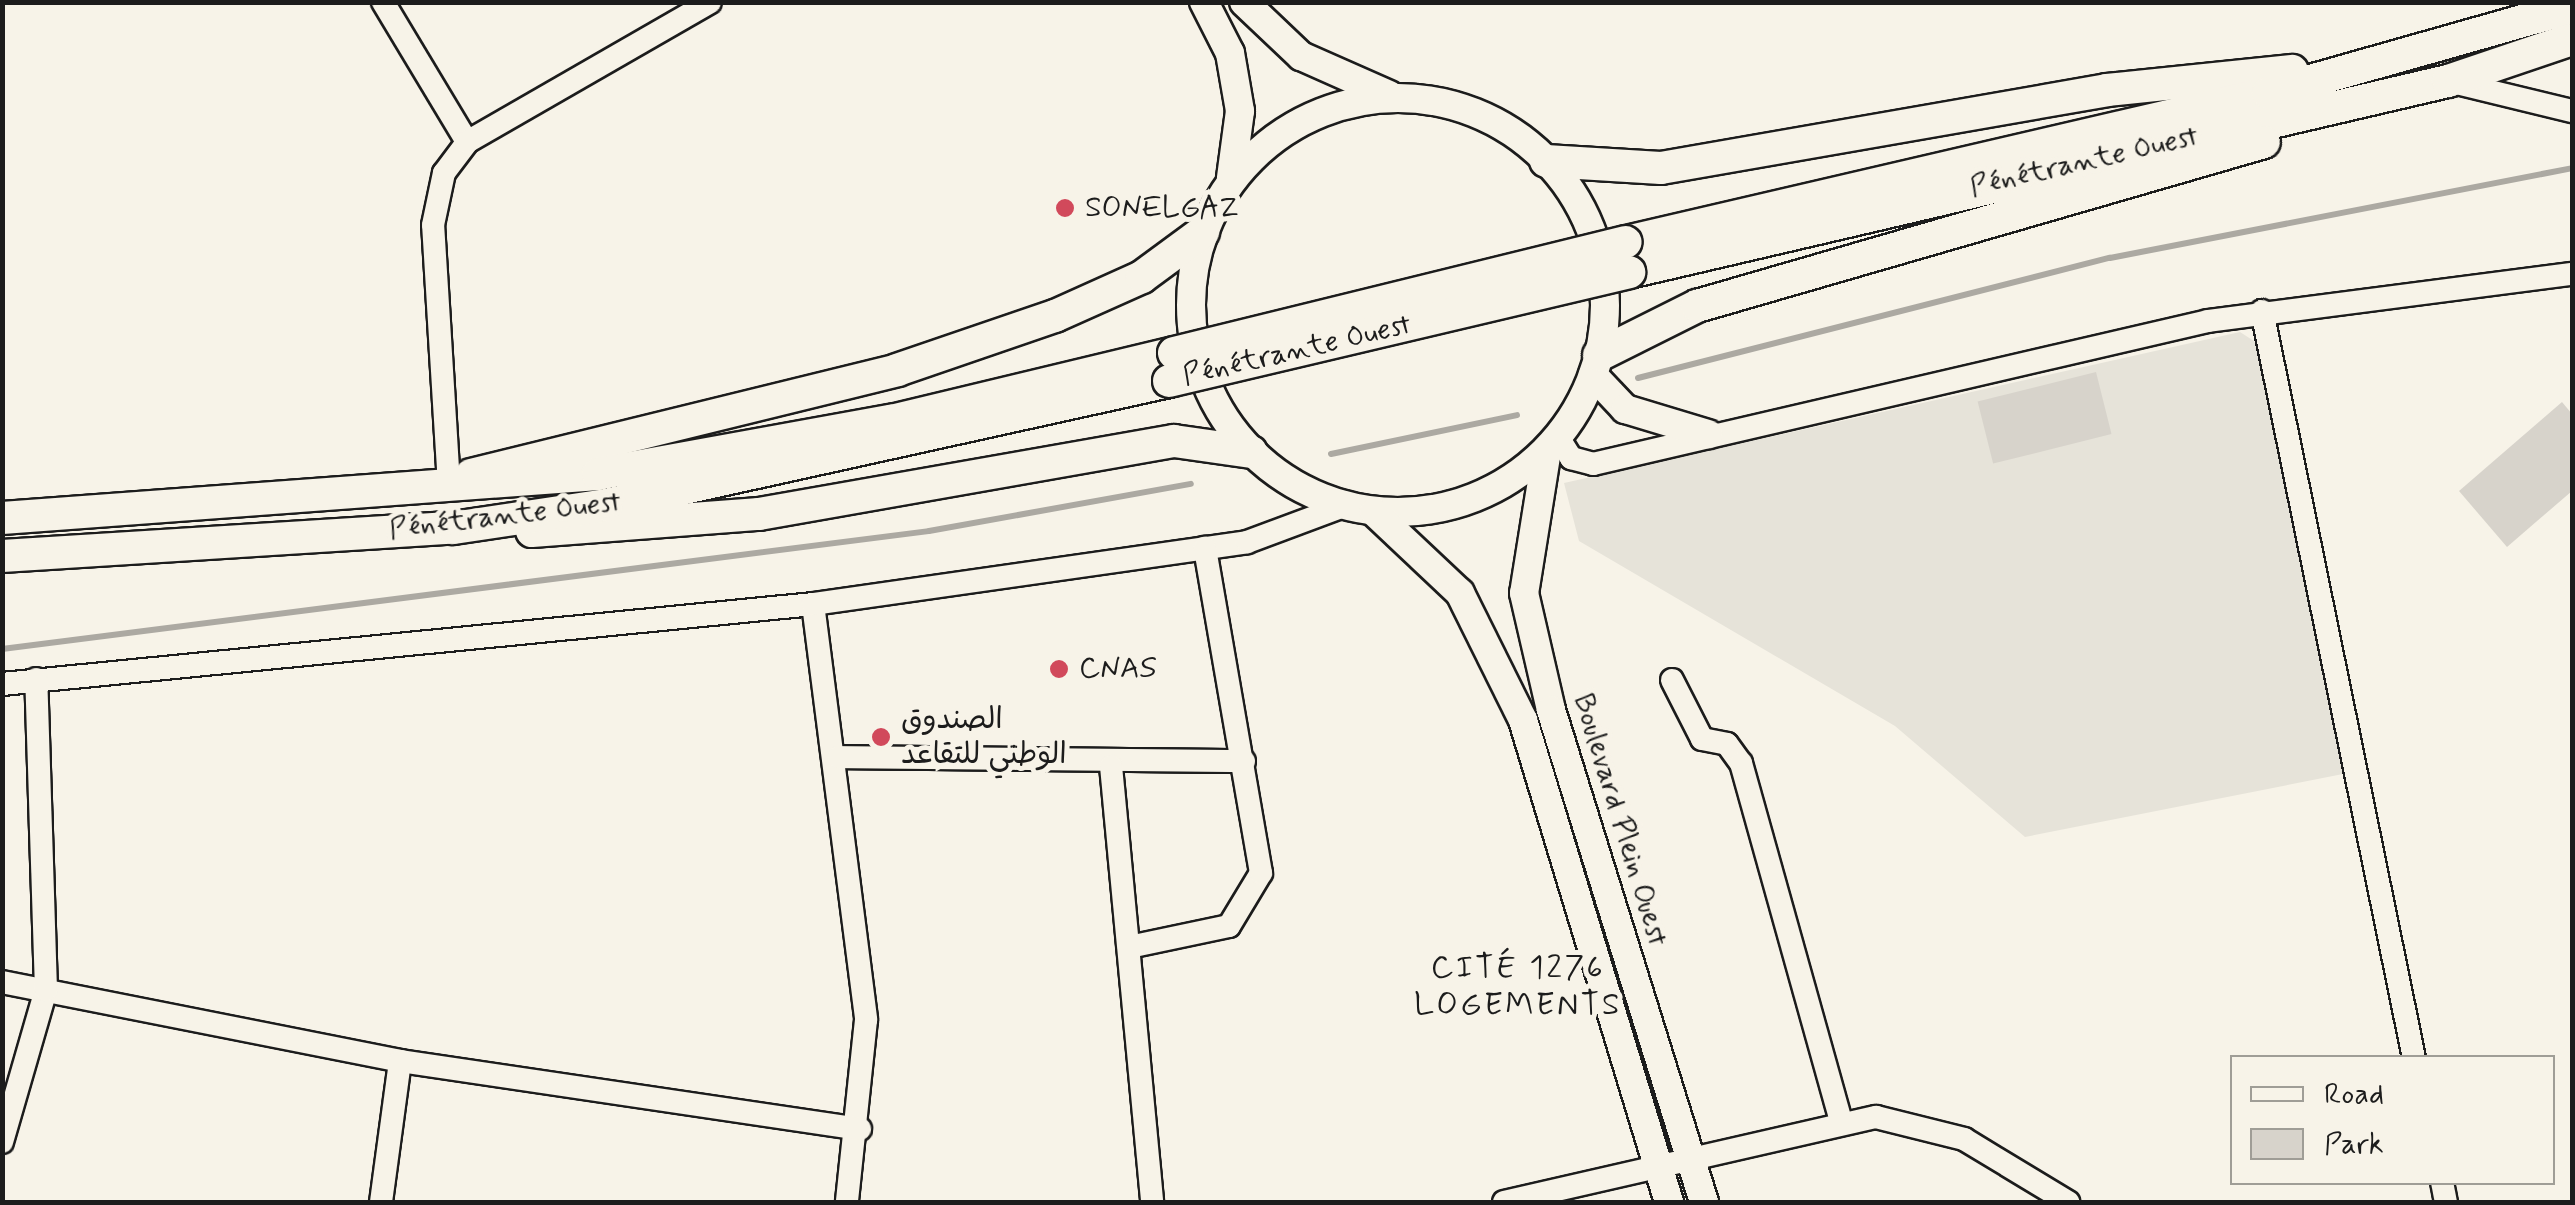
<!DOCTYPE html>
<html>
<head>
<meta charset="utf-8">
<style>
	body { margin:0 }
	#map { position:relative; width:2575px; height:1205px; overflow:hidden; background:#f7f3e8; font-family:Mynerve,"Playpen Sans Arabic",sans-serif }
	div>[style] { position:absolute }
	.built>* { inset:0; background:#e6e3d9 }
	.green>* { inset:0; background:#d7d3cb; transform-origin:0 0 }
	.stream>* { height:6px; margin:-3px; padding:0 3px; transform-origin:3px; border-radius:3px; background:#aca9a2 }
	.roads { filter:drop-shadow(2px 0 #1c1c1c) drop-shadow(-2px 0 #1c1c1c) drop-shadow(0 2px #1c1c1c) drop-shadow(0 -2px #1c1c1c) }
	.minor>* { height:22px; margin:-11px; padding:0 11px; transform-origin:11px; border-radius:11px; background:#f7f3e8 }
	.major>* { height:28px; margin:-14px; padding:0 14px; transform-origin:14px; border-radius:14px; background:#f7f3e8 }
	.major>.ring { margin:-14px; padding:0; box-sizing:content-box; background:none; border:28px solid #f7f3e8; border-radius:50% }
	.highway>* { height:32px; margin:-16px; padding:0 16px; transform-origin:16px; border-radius:16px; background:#f7f3e8 }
	.bridges { filter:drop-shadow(2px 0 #1c1c1c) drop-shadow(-2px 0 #1c1c1c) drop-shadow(0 2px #1c1c1c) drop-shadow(0 -2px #1c1c1c) }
	.highway-bridge>* { height:32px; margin:-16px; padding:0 16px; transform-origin:16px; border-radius:16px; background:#f7f3e8 }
	.dots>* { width:28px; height:28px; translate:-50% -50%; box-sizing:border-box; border:5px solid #f7f3e8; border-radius:50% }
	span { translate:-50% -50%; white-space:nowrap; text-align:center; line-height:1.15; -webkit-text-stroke:10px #f7f3e8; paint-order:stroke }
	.street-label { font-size:30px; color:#1c1c1c }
	.poi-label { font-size:30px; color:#1c1c1c }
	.left { translate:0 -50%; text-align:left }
	.neighbourhood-label { font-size:32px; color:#1c1c1c; letter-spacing:2.5px }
	.frame { position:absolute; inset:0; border:5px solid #1c1c1c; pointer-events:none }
	.legend { position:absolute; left:2230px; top:1055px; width:325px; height:130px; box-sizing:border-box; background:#f7f3e8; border:2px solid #9f9d96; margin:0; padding:12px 18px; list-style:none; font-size:30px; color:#1c1c1c }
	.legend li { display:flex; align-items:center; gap:20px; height:50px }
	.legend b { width:50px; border:2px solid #9f9d96 }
</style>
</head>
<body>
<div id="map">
	<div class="built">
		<i style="clip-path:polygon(2240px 332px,2257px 343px,2348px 773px,2025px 837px,1895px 726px,1579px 541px,1564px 483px)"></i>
	</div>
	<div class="green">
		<i style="left:2096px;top:372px;width:64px;height:122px;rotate:76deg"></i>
		<i style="clip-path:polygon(2562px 402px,2572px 414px,2572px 491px,2507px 547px,2459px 491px)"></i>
	</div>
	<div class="stream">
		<i style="left:1638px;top:378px;width:487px;rotate:-14.3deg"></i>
		<i style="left:2110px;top:258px;width:471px;rotate:-11deg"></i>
		<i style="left:1331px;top:454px;width:190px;rotate:-11.8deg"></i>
		<i style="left:2px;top:649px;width:934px;rotate:-7.25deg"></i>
		<i style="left:929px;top:531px;width:266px;rotate:-10.2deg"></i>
	</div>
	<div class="roads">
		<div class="minor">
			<i style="left:383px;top:2px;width:163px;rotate:59deg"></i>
			<i style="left:2448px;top:81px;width:128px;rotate:13.6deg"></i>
			<i style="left:2262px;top:311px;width:762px;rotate:78.5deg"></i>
			<i style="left:1558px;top:437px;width:25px;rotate:58deg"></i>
			<i style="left:1571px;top:458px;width:23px;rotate:15deg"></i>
			<i style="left:1593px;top:464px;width:631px;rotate:-13.09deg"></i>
			<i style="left:2208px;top:321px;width:367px;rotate:-7.4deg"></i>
			<i style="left:449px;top:485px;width:260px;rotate:-93.5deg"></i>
			<i style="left:433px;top:225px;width:53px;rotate:-78.1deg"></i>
			<i style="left:444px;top:173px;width:39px;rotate:-53deg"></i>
			<i style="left:467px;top:142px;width:280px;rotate:-29.9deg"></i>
			<i style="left:813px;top:604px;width:419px;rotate:82.7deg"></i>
			<i style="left:866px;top:1020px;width:183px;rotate:96deg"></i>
			<i style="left:1672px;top:680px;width:66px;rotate:63deg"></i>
			<i style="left:1702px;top:739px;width:25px;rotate:11deg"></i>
			<i style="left:1727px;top:744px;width:24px;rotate:54deg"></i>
			<i style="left:1741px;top:763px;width:371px;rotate:74.4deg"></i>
			<i style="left:2px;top:684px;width:815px;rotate:-5.63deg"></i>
			<i style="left:813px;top:604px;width:438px;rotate:-8.1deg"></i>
			<i style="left:1247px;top:542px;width:103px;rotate:-20.4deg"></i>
			<i style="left:839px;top:757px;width:405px;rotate:0.6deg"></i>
			<i style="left:1111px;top:766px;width:438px;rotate:84.6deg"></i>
			<i style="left:1134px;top:946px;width:97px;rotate:-11.9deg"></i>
			<i style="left:1229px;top:926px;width:62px;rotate:-58.9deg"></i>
			<i style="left:1261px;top:873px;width:330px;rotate:-99.8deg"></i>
			<i style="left:2px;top:982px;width:406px;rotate:11.2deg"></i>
			<i style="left:400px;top:1061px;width:465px;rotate:8.4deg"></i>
			<i style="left:2px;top:1142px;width:158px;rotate:-73.9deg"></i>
			<i style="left:46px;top:990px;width:311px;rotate:-91.8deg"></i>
			<i style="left:2442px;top:1182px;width:20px;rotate:79deg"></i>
			<i style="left:381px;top:1202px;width:142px;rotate:-82.3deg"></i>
			<i style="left:1504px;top:1202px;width:382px;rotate:-12.9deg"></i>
			<i style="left:1876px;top:1117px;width:91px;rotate:14deg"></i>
			<i style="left:1964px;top:1139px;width:122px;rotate:31.2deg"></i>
		</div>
		<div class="major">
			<i style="left:1204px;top:2px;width:57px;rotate:63deg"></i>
			<i style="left:1230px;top:53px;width:59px;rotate:80.2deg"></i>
			<i style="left:1240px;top:111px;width:68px;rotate:97.7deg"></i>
			<i style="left:1244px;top:2px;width:79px;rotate:43.5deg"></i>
			<i style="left:1301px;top:56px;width:96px;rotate:23.9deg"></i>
			<i class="ring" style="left:1191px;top:98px;width:386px;height:386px"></i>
			<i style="left:1593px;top:375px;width:47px;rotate:46.7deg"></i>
			<i style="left:1625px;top:409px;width:87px;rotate:16.8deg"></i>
			<i style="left:1547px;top:450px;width:145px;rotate:99.1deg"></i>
			<i style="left:1524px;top:593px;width:120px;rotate:77deg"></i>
			<i style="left:1551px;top:710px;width:515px;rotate:72.73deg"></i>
			<i style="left:1374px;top:512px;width:118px;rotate:43.3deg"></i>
			<i style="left:1460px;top:593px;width:142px;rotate:63.6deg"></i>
			<i style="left:1523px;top:720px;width:504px;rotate:73.15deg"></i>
		</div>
		<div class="highway">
			<i style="left:1546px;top:161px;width:115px;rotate:3.5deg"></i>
			<i style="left:1661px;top:168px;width:453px;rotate:-9.9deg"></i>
			<i style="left:2107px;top:90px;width:186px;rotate:-5.9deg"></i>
			<i style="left:1626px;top:242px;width:659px;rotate:-13.07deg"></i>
			<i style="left:2268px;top:93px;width:316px;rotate:-15.8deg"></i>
			<i style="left:1629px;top:272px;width:841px;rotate:-13.13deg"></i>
			<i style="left:2448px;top:81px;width:131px;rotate:-18.7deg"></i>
			<i style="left:1599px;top:355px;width:110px;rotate:-26.6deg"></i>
			<i style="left:1697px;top:306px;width:590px;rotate:-16.13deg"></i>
			<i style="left:471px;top:475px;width:439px;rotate:-13.8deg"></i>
			<i style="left:897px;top:370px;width:167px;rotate:-18.9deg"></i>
			<i style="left:1055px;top:316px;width:95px;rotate:-24.1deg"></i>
			<i style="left:1142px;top:277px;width:76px;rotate:-36.4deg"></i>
			<i style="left:2px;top:518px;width:598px;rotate:-4.22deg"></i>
			<i style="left:598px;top:474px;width:298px;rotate:-10.3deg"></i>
			<i style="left:891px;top:421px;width:291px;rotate:-13.5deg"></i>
			<i style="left:532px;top:531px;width:228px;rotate:-4.3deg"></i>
			<i style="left:759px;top:514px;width:421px;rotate:-10deg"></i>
			<i style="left:1174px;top:441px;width:78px;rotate:8.1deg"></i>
			<i style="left:2px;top:556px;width:452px;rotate:-3.6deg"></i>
			<i style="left:453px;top:528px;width:156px;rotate:-8.5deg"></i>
			<i style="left:607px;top:505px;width:576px;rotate:-12.44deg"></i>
		</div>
	</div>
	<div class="bridges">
		<div class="highway-bridge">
			<i style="left:1174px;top:353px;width:465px;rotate:-13.8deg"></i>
			<i style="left:1169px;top:381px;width:473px;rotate:-13.3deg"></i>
		</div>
	</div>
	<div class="dots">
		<i style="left:1065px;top:208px;background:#d1495b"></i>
		<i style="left:1059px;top:669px;background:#d1495b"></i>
		<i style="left:881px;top:737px;background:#d1495b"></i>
	</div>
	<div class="street-label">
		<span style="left:2084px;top:162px;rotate:-13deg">Pénétrante Ouest</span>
		<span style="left:1297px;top:351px;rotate:-13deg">Pénétrante Ouest</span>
		<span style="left:505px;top:516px;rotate:-7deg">Pénétrante Ouest</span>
		<span style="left:1620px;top:820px;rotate:73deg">Boulevard Plein Ouest</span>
	</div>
	<div class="poi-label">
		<span class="left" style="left:1085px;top:208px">SONELGAZ</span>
		<span class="left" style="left:1079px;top:669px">CNAS</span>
		<span class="left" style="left:901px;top:737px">الصندوق<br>الوطني للتقاعد</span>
	</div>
	<div class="neighbourhood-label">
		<span style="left:1518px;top:987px">CITÉ 1276<br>LOGEMENTS</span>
	</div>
	<div class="frame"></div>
	<ul class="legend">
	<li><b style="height:12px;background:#f7f3e8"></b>Road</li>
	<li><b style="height:28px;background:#d7d3cb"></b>Park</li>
	</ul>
</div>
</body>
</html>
